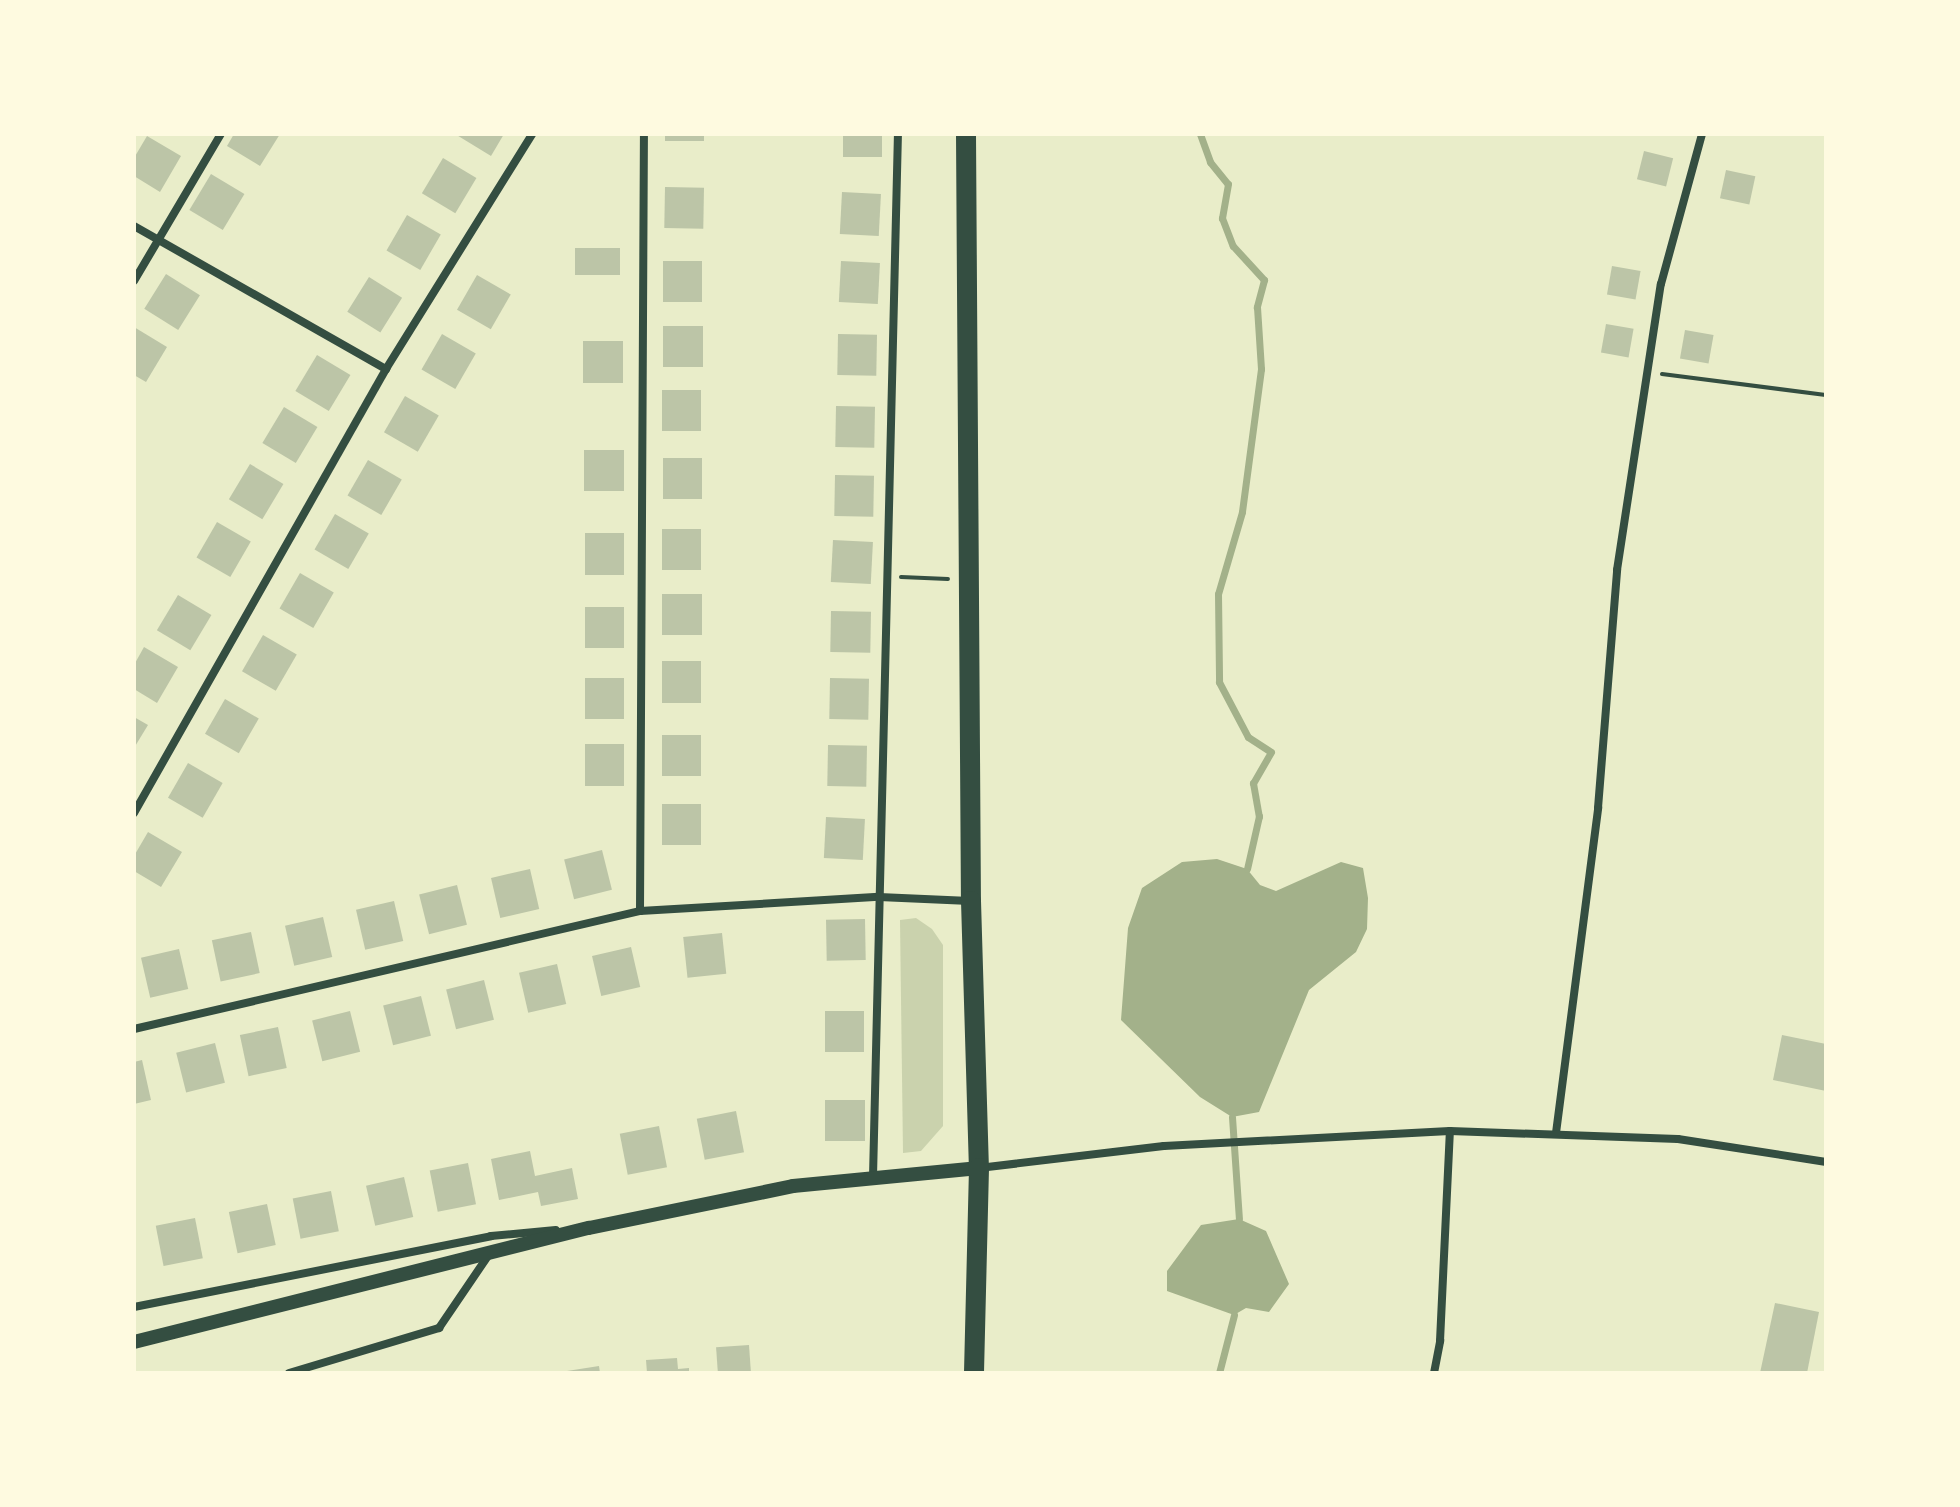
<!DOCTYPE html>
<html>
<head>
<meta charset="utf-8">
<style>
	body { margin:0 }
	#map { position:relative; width:1960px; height:1507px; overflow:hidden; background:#e9edc9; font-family:"Source Sans 3",sans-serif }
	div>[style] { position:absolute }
	.green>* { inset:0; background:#cad2ad }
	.water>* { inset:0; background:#a3b18a }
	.stream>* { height:7px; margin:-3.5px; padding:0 3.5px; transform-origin:3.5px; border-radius:3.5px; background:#a3b18a }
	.building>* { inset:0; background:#bcc5a7; transform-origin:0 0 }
	.path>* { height:4px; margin:-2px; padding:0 2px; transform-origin:2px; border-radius:2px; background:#344e41 }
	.minor>* { height:8px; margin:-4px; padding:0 4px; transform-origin:4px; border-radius:4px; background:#344e41 }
	.tertiary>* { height:14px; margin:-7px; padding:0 7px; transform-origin:7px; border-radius:7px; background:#344e41 }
	.primary>* { height:20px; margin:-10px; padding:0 10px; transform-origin:10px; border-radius:10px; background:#344e41 }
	span { translate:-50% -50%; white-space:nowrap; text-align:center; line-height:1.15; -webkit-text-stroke:8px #fefae0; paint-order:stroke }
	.frame { position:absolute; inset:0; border:136px solid #fefae0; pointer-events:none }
</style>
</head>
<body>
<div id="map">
	<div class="green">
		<i style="clip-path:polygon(916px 918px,932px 929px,943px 945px,943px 1126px,921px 1151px,903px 1153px,900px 920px)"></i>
	</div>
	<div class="water">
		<i style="clip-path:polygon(1217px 859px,1247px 869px,1260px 885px,1276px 891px,1341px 862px,1363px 868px,1368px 898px,1367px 929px,1356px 952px,1309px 990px,1259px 1112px,1232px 1117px,1200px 1097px,1121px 1020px,1128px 928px,1142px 888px,1182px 862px)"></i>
		<i style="clip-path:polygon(1239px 1219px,1266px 1231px,1289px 1284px,1269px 1312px,1246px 1308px,1234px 1315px,1167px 1291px,1167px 1271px,1201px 1225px)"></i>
	</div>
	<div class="stream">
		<i style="left:1200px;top:134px;width:30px;rotate:70deg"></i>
		<i style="left:1210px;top:162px;width:28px;rotate:51deg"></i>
		<i style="left:1228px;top:184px;width:35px;rotate:100deg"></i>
		<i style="left:1222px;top:218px;width:30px;rotate:69deg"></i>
		<i style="left:1233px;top:246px;width:46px;rotate:47.6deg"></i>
		<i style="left:1264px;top:280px;width:28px;rotate:105deg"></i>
		<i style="left:1257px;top:307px;width:62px;rotate:86.3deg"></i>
		<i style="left:1261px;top:369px;width:144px;rotate:97.6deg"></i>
		<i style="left:1242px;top:512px;width:85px;rotate:106.3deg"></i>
		<i style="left:1218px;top:594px;width:88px;rotate:89.3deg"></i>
		<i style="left:1219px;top:682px;width:62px;rotate:62.2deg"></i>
		<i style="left:1248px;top:737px;width:27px;rotate:33deg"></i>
		<i style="left:1271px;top:752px;width:36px;rotate:120deg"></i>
		<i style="left:1253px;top:783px;width:34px;rotate:80deg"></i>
		<i style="left:1259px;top:816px;width:54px;rotate:102.8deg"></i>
		<i style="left:1232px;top:1117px;width:102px;rotate:86.1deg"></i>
		<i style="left:1219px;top:1373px;width:60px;rotate:-75.5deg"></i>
	</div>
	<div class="building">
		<i style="clip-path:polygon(234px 134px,280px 134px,260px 166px,227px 146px)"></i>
		<i style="clip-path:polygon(455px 134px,504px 134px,491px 156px)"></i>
		<i style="left:665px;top:134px;width:39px;height:7px"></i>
		<i style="left:843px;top:134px;width:39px;height:23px"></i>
		<i style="clip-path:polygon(147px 136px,181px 156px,160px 192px,134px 176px,134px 158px)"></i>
		<i style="left:1644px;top:151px;width:30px;height:29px;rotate:14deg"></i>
		<i style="left:443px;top:158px;width:39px;height:41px;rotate:31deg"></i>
		<i style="left:1726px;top:170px;width:30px;height:29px;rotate:12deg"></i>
		<i style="left:211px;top:174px;width:39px;height:42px;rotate:31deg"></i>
		<i style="left:665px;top:187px;width:39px;height:41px;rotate:1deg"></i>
		<i style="left:842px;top:192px;width:39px;height:42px;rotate:3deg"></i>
		<i style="left:407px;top:215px;width:39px;height:41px;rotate:30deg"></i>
		<i style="left:575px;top:248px;width:45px;height:27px"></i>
		<i style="left:663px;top:261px;width:39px;height:41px"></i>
		<i style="left:841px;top:261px;width:39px;height:41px;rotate:3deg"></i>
		<i style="left:1612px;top:266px;width:29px;height:29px;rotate:10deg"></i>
		<i style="left:166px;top:274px;width:40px;height:41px;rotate:32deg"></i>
		<i style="left:477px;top:275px;width:39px;height:40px;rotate:30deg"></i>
		<i style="left:369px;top:277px;width:39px;height:41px;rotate:32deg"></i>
		<i style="left:1606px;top:324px;width:28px;height:29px;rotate:10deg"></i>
		<i style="left:663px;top:326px;width:40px;height:41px"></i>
		<i style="clip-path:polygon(134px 327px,167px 347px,146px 382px,134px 375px)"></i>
		<i style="left:1685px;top:330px;width:29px;height:29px;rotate:10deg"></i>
		<i style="left:442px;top:334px;width:39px;height:41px;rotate:30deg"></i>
		<i style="left:838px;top:334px;width:39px;height:41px;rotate:1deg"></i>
		<i style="left:623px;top:341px;width:42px;height:40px;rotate:90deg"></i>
		<i style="left:317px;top:355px;width:39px;height:42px;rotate:31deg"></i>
		<i style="left:662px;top:390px;width:39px;height:41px"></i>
		<i style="left:405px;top:396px;width:39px;height:42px;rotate:30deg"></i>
		<i style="left:836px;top:406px;width:39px;height:41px;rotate:1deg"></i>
		<i style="left:284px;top:407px;width:39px;height:42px;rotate:31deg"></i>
		<i style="left:584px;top:450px;width:40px;height:41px"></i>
		<i style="left:663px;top:458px;width:39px;height:41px"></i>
		<i style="left:368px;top:460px;width:39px;height:41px;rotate:30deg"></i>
		<i style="left:250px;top:464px;width:39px;height:41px;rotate:31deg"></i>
		<i style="left:835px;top:475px;width:39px;height:41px;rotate:1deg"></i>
		<i style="left:335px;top:514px;width:39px;height:41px;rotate:30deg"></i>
		<i style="left:217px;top:522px;width:39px;height:41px;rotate:30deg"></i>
		<i style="left:662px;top:529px;width:39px;height:41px"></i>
		<i style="left:585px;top:533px;width:39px;height:42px"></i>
		<i style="left:833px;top:540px;width:40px;height:42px;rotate:3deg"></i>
		<i style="left:300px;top:573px;width:39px;height:41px;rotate:30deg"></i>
		<i style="left:662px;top:594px;width:40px;height:41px"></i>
		<i style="left:178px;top:595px;width:39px;height:41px;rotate:31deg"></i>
		<i style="left:585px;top:607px;width:39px;height:41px"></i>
		<i style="left:831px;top:611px;width:40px;height:41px;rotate:1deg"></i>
		<i style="left:263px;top:635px;width:39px;height:42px;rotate:30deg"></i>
		<i style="clip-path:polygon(144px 647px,178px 667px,157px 703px,134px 689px,134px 665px)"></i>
		<i style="left:662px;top:661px;width:39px;height:42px"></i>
		<i style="left:585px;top:678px;width:39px;height:41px"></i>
		<i style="left:830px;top:678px;width:39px;height:41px;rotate:1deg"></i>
		<i style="left:225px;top:699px;width:39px;height:40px;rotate:30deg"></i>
		<i style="clip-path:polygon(134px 717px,148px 725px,134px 748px)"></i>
		<i style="left:662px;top:735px;width:39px;height:41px"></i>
		<i style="left:585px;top:744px;width:39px;height:42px"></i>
		<i style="left:828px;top:745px;width:39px;height:41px;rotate:1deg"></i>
		<i style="left:188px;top:763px;width:40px;height:40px;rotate:30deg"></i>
		<i style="left:662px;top:804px;width:39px;height:41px"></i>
		<i style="left:826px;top:817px;width:39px;height:41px;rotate:3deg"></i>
		<i style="clip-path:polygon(148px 832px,182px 852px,161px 887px,134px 871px,134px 856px)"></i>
		<i style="left:602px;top:850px;width:41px;height:39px;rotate:76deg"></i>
		<i style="left:530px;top:869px;width:41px;height:40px;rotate:77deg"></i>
		<i style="left:457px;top:885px;width:41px;height:39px;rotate:76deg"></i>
		<i style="left:394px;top:901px;width:41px;height:39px;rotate:77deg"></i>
		<i style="left:323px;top:917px;width:41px;height:39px;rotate:77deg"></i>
		<i style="left:865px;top:919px;width:41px;height:39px;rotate:89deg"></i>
		<i style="left:251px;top:932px;width:42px;height:40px;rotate:78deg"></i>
		<i style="left:722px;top:933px;width:41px;height:39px;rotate:84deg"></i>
		<i style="left:631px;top:947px;width:41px;height:40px;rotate:77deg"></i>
		<i style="left:179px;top:949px;width:41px;height:39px;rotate:77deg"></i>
		<i style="left:557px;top:964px;width:41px;height:39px;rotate:77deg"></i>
		<i style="left:484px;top:980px;width:41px;height:39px;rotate:76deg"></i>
		<i style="left:421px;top:996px;width:41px;height:39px;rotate:76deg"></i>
		<i style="left:350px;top:1011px;width:42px;height:39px;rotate:76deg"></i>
		<i style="left:825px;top:1011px;width:39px;height:41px"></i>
		<i style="left:278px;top:1027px;width:42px;height:39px;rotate:78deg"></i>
		<i style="clip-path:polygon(1782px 1035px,1826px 1044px,1826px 1091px,1773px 1080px)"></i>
		<i style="left:215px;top:1043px;width:41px;height:40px;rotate:76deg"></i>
		<i style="clip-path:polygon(142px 1060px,151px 1100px,134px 1104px,134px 1062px)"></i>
		<i style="left:825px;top:1100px;width:40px;height:41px"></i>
		<i style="left:736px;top:1111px;width:42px;height:40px;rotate:79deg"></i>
		<i style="left:659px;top:1126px;width:42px;height:40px;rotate:79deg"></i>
		<i style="clip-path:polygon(530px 1151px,535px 1176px,572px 1168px,578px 1199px,541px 1206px,538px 1192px,499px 1200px,491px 1159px)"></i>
		<i style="left:468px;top:1163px;width:42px;height:39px;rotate:79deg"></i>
		<i style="left:404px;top:1177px;width:41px;height:39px;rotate:77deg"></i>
		<i style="left:331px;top:1191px;width:41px;height:39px;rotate:79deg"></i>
		<i style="left:267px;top:1204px;width:42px;height:39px;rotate:78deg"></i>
		<i style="left:195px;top:1218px;width:41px;height:40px;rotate:79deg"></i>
		<i style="clip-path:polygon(1775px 1303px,1819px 1312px,1807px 1373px,1760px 1373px)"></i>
		<i style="left:749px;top:1345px;width:28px;height:33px;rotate:86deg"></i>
		<i style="clip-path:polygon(677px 1358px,678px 1369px,689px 1368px,689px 1373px,647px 1373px,646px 1360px)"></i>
		<i style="clip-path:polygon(599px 1366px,600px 1373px,567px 1373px,567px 1371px)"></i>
	</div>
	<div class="path">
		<i style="left:1662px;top:374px;width:165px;rotate:7.3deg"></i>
		<i style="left:901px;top:577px;width:47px;rotate:2.4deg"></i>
	</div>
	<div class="minor">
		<i style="left:134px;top:226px;width:290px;rotate:29.6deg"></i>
		<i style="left:134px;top:281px;width:171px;rotate:-59.4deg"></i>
		<i style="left:134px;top:813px;width:511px;rotate:-60.42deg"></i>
		<i style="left:386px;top:369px;width:277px;rotate:-58.1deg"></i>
		<i style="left:640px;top:911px;width:777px;rotate:-89.71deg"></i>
		<i style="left:134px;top:1029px;width:520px;rotate:-13.13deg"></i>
		<i style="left:640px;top:911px;width:239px;rotate:-3.4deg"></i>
		<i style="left:879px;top:897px;width:91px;rotate:2.5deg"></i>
		<i style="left:1556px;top:1133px;width:328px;rotate:-82.6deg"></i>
		<i style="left:1598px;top:808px;width:239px;rotate:-85.4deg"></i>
		<i style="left:1617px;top:570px;width:289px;rotate:-81.3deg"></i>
		<i style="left:1661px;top:284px;width:156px;rotate:-74.7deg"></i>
		<i style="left:979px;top:1168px;width:186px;rotate:-6.8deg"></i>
		<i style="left:1164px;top:1146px;width:286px;rotate:-3deg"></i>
		<i style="left:1450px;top:1131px;width:228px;rotate:2deg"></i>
		<i style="left:1678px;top:1139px;width:150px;rotate:8.8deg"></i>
		<i style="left:873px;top:1177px;width:1043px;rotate:-88.63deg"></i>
		<i style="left:134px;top:1307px;width:364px;rotate:-11.2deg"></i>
		<i style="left:491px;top:1236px;width:65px;rotate:-5.3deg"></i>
		<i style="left:289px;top:1373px;width:157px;rotate:-16.7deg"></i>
		<i style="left:439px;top:1328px;width:91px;rotate:-55.8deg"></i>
		<i style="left:1434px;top:1373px;width:33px;rotate:-79deg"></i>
		<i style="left:1440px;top:1341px;width:210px;rotate:-87.3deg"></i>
	</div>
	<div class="tertiary">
		<i style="left:134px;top:1342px;width:469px;rotate:-14.1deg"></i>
		<i style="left:589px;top:1228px;width:208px;rotate:-11.6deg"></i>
		<i style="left:793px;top:1186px;width:187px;rotate:-5.5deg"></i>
	</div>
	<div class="primary">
		<i style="left:966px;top:134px;width:767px;rotate:89.63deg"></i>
		<i style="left:971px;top:901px;width:267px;rotate:88.3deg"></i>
		<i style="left:979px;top:1168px;width:205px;rotate:91.4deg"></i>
	</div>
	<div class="frame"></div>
</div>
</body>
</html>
